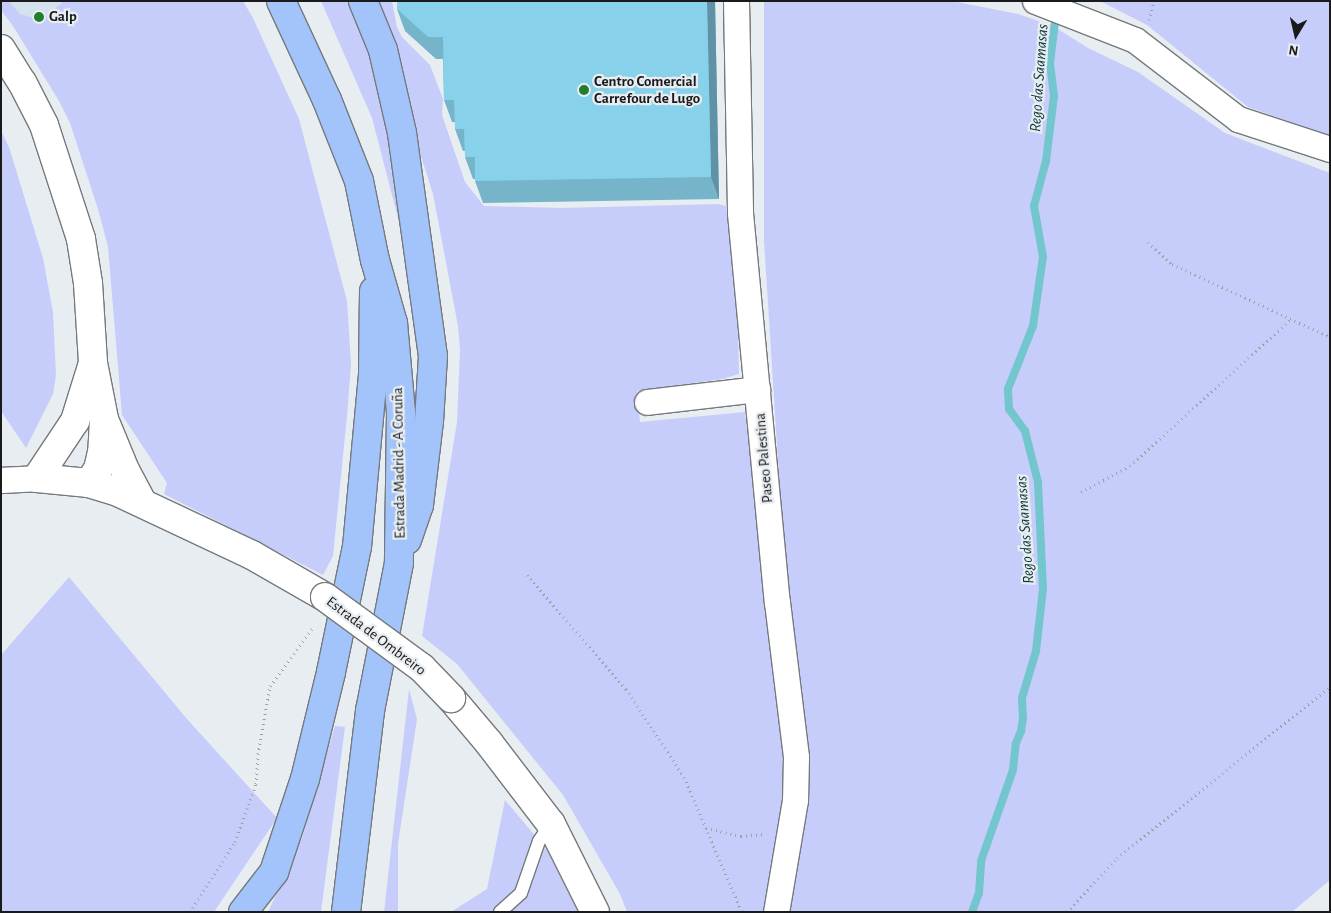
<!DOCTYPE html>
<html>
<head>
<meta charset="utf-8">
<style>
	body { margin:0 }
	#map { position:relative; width:1331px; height:913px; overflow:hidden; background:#e8edf1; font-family:"Alegreya Sans",sans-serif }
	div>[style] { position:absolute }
	.built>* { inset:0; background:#d6e2eb }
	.green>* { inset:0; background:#c7cdfb }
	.stream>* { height:8px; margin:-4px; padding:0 4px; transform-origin:4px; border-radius:4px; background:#73c6cd }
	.path>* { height:3px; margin-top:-1.5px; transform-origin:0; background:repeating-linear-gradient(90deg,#9ca0a3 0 1px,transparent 0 5px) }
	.roads { filter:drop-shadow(1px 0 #75797d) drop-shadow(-1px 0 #75797d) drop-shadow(0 1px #75797d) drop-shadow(0 -1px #75797d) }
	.service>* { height:12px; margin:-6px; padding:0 6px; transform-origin:6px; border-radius:6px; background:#fff }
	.minor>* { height:25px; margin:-12.5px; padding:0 12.5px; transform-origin:12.5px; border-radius:12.5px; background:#fff }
	.tertiary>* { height:28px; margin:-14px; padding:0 14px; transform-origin:14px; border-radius:14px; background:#fff }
	.trunk>* { height:28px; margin:-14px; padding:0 14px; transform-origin:14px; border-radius:14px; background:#a2c4fa }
	.bridges { filter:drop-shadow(1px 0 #75797d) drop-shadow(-1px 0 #75797d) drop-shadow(0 1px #75797d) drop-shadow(0 -1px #75797d) }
	.tertiary-bridge>* { height:28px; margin:-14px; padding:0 14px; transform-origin:14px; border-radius:14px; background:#fff }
	.wall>* { inset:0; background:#75b4c9 }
	.shaded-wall>* { inset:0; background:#5f92a4 }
	.building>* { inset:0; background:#88d1ea }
	.dots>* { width:14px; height:14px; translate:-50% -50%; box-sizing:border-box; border:2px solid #e8edf1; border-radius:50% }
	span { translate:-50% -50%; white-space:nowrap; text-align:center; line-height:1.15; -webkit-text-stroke:4.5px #e8edf1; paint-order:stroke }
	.poi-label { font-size:15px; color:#181a1b; font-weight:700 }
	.left { translate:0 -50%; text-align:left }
	.street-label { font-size:15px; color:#181a1b }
	.water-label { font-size:16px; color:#0e373a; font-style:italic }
	.frame { position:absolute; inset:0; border:2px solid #181a1b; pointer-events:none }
	.north { position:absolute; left:1271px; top:10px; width:50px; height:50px; -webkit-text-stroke:4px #e8edf1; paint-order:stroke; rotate:189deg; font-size:14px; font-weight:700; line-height:20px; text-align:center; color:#181a1b }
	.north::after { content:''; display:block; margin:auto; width:18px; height:22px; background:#181a1b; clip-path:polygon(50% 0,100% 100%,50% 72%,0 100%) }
</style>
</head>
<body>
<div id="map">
	<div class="built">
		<i style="clip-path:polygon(1px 1px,85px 1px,52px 34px,1px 10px)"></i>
	</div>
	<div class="green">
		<i style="clip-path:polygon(1px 1px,9px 1px,20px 14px,38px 19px,45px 17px,64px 1px,243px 1px,253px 18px,299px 119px,347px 301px,351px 364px,347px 416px,333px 556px,323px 575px,164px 494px,167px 483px,122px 415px,108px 247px,98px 209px,70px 123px,59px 101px,13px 26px,1px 10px)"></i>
		<i style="clip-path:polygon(321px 1px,349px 1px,372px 61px,388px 123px,412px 272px,372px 118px)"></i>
		<i style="clip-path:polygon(376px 1px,392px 1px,397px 27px,402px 37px,430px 65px,443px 99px,442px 115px,465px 182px,484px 206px,561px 208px,718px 204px,726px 206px,737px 291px,739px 374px,722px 379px,637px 391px,640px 422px,745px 412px,785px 757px,785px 820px,769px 912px,627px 912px,620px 894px,563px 795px,457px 664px,422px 636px,457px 422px,460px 350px,458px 326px,433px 194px,420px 153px,404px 80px)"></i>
		<i style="clip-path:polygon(764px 1px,952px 1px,1018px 14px,1053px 26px,1088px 48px,1138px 72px,1225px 133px,1330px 173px,1330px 880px,1292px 912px,789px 912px,803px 836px,808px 781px,783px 539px,764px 241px)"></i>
		<i style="clip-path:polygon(1100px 1px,1330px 1px,1330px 136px,1248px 107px,1147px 25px)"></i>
		<i style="clip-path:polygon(1px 131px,9px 147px,43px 258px,53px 312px,56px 375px,53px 394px,26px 448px,1px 411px)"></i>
		<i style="clip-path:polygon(69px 577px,187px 719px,277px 818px,214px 912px,1px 912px,1px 655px)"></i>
		<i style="clip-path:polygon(409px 689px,417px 719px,398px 844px,398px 912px,384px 912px)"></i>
		<i style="clip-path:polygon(335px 726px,345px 727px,321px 912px,268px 912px,302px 838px)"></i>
		<i style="clip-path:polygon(505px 800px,547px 850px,578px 912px,451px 912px,487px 889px)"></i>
	</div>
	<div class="stream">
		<i style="left:972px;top:912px;width:20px;rotate:-70deg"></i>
		<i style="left:979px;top:893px;width:32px;rotate:-86deg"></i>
		<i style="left:981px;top:861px;width:96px;rotate:-70.6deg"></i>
		<i style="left:1013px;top:770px;width:27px;rotate:-84deg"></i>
		<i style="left:1016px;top:743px;width:13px;rotate:-67deg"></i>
		<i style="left:1021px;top:731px;width:13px;rotate:-81deg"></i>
		<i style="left:1023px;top:718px;width:20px;rotate:-93deg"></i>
		<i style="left:1022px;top:698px;width:49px;rotate:-73.4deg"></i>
		<i style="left:1036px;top:651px;width:62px;rotate:-83.6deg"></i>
		<i style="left:1043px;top:589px;width:107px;rotate:-92.7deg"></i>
		<i style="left:1038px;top:482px;width:53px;rotate:-104.3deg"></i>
		<i style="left:1025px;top:431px;width:27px;rotate:-126deg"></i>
		<i style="left:1009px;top:409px;width:20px;rotate:-93deg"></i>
		<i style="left:1008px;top:389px;width:68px;rotate:-68.4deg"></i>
		<i style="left:1033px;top:326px;width:70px;rotate:-81.8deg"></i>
		<i style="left:1043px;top:257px;width:52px;rotate:-100deg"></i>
		<i style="left:1034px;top:206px;width:47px;rotate:-75.1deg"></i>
		<i style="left:1046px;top:161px;width:65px;rotate:-83deg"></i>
		<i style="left:1054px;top:96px;width:33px;rotate:-97deg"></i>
		<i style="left:1050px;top:63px;width:49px;rotate:-83deg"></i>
	</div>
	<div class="path">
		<i style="left:1149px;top:20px;width:20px;rotate:-75deg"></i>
		<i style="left:1148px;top:242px;width:33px;rotate:43deg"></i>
		<i style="left:1172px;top:264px;width:174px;rotate:24.8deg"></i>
		<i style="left:1081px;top:492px;width:55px;rotate:-28deg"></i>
		<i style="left:1130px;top:466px;width:218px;rotate:-42.4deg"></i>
		<i style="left:527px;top:575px;width:151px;rotate:49deg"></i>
		<i style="left:626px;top:689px;width:105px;rotate:56.6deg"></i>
		<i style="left:684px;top:777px;width:147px;rotate:66.8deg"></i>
		<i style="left:706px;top:828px;width:36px;rotate:13deg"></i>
		<i style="left:741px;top:836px;width:23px;rotate:-5deg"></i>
		<i style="left:190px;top:912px;width:83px;rotate:-57.3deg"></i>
		<i style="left:235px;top:842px;width:62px;rotate:-70.1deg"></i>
		<i style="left:256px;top:784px;width:30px;rotate:-86deg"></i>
		<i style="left:258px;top:754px;width:69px;rotate:-80deg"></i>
		<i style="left:270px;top:686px;width:73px;rotate:-53.9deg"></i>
		<i style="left:1067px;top:912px;width:74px;rotate:-47.2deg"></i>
		<i style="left:1117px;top:858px;width:273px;rotate:-38.8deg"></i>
	</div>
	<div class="roads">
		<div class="service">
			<i style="left:500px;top:912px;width:28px;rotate:-42deg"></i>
			<i style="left:521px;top:893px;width:55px;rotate:-70.9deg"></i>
			<i style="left:539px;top:841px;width:21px;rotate:-55deg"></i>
		</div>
		<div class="minor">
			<i style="left:736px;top:1px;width:212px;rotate:88.9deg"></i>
			<i style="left:740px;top:213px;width:391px;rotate:84.6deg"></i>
			<i style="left:777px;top:602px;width:156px;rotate:83deg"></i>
			<i style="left:796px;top:757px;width:43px;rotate:91.3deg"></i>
			<i style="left:795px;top:800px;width:114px;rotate:99.6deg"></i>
			<i style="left:1035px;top:1px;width:107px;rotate:21.3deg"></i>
			<i style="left:1135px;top:40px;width:130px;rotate:37.5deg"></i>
			<i style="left:1238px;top:119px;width:97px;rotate:18.1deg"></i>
			<i style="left:647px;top:402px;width:111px;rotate:-6.7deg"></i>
			<i style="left:1px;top:480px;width:36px;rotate:-3deg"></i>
		</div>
		<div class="tertiary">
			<i style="left:1px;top:49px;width:39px;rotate:58deg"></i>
			<i style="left:22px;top:82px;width:48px;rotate:62.9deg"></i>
			<i style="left:44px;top:125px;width:120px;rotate:72deg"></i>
			<i style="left:81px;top:239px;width:45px;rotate:81deg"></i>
			<i style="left:88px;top:283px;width:80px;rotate:86.4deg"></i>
			<i style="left:93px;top:363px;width:57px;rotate:78.9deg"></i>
			<i style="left:104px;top:419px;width:33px;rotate:93deg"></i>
			<i style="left:102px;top:452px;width:17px;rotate:103deg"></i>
			<i style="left:98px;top:469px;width:17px;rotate:123deg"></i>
			<i style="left:106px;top:424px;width:50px;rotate:67.6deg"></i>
			<i style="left:125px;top:470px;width:36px;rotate:62deg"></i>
			<i style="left:37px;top:478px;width:52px;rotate:5.5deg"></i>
			<i style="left:89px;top:483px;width:30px;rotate:17deg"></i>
			<i style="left:118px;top:492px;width:148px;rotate:25.2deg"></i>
			<i style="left:252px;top:555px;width:84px;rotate:29.9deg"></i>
			<i style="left:37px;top:478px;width:69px;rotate:-56.3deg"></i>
			<i style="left:75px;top:421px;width:58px;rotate:-72.8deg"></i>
			<i style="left:451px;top:698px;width:59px;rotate:49.8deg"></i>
			<i style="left:489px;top:743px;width:102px;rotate:52.6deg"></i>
			<i style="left:551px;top:824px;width:98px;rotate:63.4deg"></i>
		</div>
		<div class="trunk">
			<i style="left:281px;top:1px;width:109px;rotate:65.1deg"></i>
			<i style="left:327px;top:100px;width:87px;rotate:68.4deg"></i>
			<i style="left:359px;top:181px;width:81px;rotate:78.6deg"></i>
			<i style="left:375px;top:260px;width:66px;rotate:74.1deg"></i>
			<i style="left:393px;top:323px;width:89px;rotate:84.9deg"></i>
			<i style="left:401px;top:412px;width:151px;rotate:90.8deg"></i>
			<i style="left:399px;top:563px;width:151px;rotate:101.1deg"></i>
			<i style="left:370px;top:711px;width:202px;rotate:96.8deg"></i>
			<i style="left:363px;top:1px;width:53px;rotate:67.8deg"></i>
			<i style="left:383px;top:50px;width:85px;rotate:77.1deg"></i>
			<i style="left:402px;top:133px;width:225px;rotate:82.1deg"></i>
			<i style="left:433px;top:356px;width:65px;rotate:93.5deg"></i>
			<i style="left:429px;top:421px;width:85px;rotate:96.8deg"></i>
			<i style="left:419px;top:505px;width:37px;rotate:109deg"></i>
			<i style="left:243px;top:912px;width:51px;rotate:-52.2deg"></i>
			<i style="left:274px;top:872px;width:98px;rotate:-71.6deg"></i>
			<i style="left:305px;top:779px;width:110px;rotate:-76.3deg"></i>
			<i style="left:331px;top:672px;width:128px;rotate:-78.3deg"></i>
			<i style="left:357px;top:547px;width:174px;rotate:-84.7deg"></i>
			<i style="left:373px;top:374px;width:83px;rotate:-89.3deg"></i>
		</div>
	</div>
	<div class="bridges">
		<div class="tertiary-bridge">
			<i style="left:325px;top:597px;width:120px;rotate:36.2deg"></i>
			<i style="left:422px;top:668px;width:42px;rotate:46deg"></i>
		</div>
	</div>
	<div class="wall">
		<i style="clip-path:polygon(715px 1px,719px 199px,483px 203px,475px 181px,475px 179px,473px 179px,465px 157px,465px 151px,463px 151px,455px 129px,455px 122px,452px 122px,444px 100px,443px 59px,436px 59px,405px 31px,397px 9px)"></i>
	</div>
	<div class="shaded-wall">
		<i style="clip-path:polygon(707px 1px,715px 1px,719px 199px,711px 177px)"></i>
	</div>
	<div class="building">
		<i style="clip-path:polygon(397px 1px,707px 1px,711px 177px,475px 181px,475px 157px,465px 157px,464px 129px,455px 129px,454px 100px,444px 100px,443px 37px,428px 37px,397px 9px)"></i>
	</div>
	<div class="dots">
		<i style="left:39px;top:17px;background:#237d2d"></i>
		<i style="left:584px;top:90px;background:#237d2d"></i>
	</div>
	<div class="poi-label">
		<span class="left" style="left:49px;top:17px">Galp</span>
		<span class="left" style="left:594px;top:90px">Centro Comercial<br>Carrefour de Lugo</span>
	</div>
	<div class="street-label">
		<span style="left:764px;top:458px;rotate:-95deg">Paseo Palestina</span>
		<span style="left:399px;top:463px;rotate:-91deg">Estrada Madrid - A Coruña</span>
		<span style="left:376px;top:636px;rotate:37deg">Estrada de Ombreiro</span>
	</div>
	<div class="water-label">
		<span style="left:1039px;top:78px;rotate:-86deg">Rego das Saamasas</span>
		<span style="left:1025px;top:530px;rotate:-94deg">Rego das Saamasas</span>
	</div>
	<div class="frame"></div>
	<div class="north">N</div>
</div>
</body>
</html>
